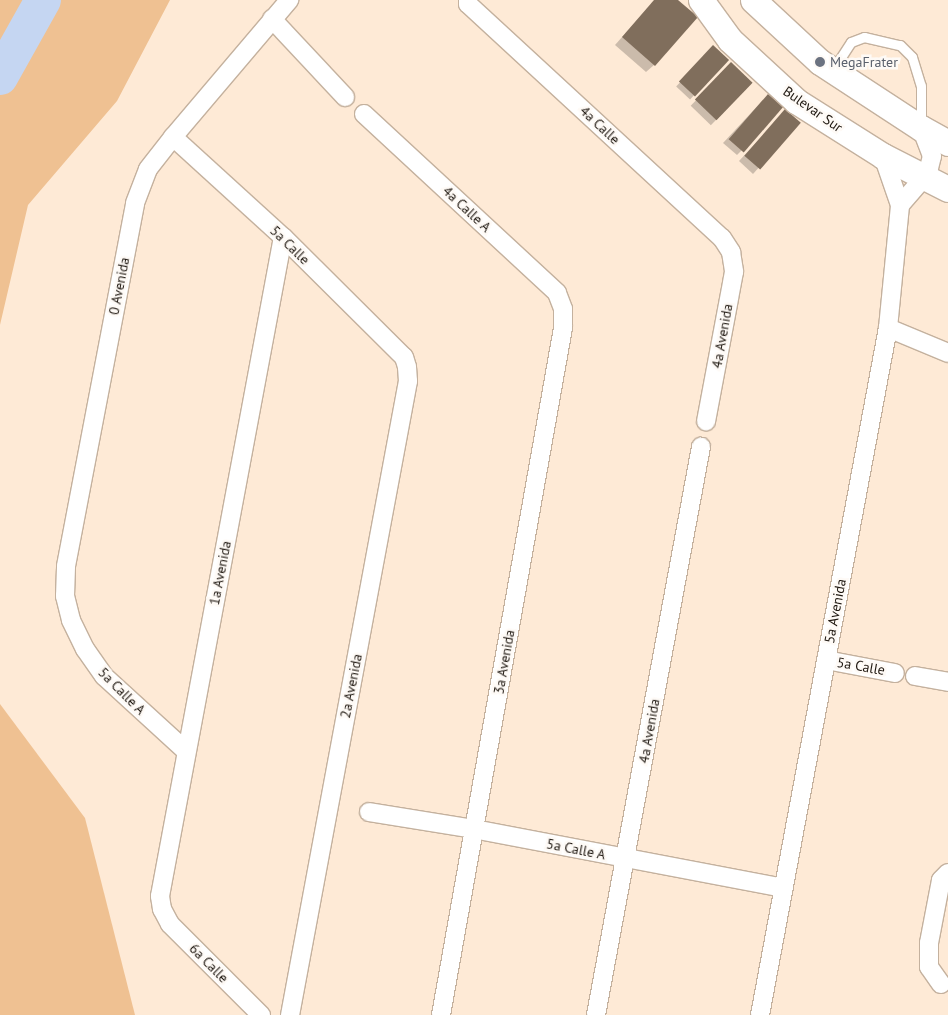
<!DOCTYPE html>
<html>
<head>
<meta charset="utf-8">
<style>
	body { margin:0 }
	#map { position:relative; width:948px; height:1015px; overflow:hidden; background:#feead6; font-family:"PT Sans",sans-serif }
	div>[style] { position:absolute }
	.green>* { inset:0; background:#efc192 }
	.shadow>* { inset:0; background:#0003; transform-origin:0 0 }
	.river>* { height:36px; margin:-18px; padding:0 18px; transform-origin:18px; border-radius:18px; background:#c5d6f2 }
	.building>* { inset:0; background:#806e5c; transform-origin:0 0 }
	.roads { filter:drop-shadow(1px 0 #c4b19e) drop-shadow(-1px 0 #c4b19e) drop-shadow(0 1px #c4b19e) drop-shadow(0 -1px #c4b19e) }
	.lane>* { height:9px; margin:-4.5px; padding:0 4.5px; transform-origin:4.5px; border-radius:4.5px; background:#fff }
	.street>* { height:18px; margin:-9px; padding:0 9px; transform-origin:9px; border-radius:9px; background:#fff }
	.secondary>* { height:25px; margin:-12.5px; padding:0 12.5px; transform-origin:12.5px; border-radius:12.5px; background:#fff }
	.dots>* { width:14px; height:14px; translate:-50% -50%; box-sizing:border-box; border:2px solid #fefaf6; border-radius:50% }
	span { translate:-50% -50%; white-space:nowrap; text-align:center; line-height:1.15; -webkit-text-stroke:5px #fefaf6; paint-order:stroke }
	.worship-label { font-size:14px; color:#5b616d }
	.left { translate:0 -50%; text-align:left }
	.street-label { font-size:14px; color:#1e1710 }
</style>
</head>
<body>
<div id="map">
	<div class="green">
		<i style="clip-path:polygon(0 0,170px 0,117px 101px,28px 205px,0 325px)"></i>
		<i style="clip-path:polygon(0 704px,85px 818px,135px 1015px,0 1015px)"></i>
	</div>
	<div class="shadow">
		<i style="clip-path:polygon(655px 0,676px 0,654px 65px,646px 72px,615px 45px)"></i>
		<i style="left:713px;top:47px;width:19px;height:54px;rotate:43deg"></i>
		<i style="left:731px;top:64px;width:28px;height:58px;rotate:44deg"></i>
		<i style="clip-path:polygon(763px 100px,742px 150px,737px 155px,723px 143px)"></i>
		<i style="clip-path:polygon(781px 116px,799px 123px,753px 174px,739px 161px)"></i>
	</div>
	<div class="river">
		<i style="left:0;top:77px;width:88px;rotate:-60.8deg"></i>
	</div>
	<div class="building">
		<i style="clip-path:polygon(654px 0,678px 0,698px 17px,655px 66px,622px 37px)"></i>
		<i style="left:713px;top:45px;width:22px;height:50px;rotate:43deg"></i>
		<i style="left:731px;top:62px;width:30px;height:52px;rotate:44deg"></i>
		<i style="left:768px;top:94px;width:20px;height:60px;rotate:41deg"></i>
		<i style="left:785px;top:109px;width:21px;height:62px;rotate:41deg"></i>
	</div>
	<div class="roads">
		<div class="lane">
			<i style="left:834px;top:68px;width:31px;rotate:-57deg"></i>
			<i style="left:851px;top:42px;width:14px;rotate:-21deg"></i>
			<i style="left:864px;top:37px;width:37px;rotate:13deg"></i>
			<i style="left:900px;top:45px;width:17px;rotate:45deg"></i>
			<i style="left:912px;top:57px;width:30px;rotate:73deg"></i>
			<i style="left:921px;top:86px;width:37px;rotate:90deg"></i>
		</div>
		<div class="street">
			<i style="left:468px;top:0;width:4px;rotate:90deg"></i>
			<i style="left:468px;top:4px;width:345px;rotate:42.7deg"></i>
			<i style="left:722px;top:238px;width:17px;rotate:57deg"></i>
			<i style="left:731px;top:252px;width:20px;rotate:81deg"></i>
			<i style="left:734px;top:272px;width:152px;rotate:100.6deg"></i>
			<i style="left:272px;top:19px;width:107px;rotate:46.9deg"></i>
			<i style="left:364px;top:114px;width:263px;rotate:42.8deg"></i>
			<i style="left:557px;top:293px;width:17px;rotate:69deg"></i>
			<i style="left:563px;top:309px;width:19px;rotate:90deg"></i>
			<i style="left:563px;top:328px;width:698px;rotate:100.07deg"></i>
			<i style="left:173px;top:137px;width:149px;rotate:42.3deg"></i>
			<i style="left:283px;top:237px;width:170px;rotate:44.8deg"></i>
			<i style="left:404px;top:357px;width:10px;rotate:73deg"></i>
			<i style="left:407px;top:367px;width:14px;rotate:86deg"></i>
			<i style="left:408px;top:381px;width:645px;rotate:100.54deg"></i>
			<i style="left:900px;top:205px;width:37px;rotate:-49deg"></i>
			<i style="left:924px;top:177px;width:10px;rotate:-61deg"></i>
			<i style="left:929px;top:168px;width:12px;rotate:-76deg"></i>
			<i style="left:932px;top:156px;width:30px;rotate:-111deg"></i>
			<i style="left:888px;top:328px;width:65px;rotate:22.6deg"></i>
			<i style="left:826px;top:660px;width:70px;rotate:10.7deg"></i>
			<i style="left:915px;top:676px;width:34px;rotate:10deg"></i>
			<i style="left:186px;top:751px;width:111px;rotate:-137.6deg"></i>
			<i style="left:104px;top:676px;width:33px;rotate:-125deg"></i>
			<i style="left:85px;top:649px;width:32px;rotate:-116deg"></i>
			<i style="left:71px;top:620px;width:25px;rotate:-104deg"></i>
			<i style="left:65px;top:596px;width:30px;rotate:-88deg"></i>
			<i style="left:66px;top:566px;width:369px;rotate:-79.2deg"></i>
			<i style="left:135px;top:203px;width:36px;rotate:-69deg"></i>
			<i style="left:148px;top:169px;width:41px;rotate:-52deg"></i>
			<i style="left:173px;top:137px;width:180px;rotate:-49.7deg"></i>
			<i style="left:369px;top:812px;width:106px;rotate:9.2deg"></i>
			<i style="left:474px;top:829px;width:315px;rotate:10.8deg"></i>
			<i style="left:941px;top:984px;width:21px;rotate:-125deg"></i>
			<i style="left:929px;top:967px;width:24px;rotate:-90deg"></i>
			<i style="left:929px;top:943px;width:64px;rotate:-79.2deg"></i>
			<i style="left:941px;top:880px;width:10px;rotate:-45deg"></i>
			<i style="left:261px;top:1015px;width:129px;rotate:-135deg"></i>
			<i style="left:170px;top:924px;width:17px;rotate:-118deg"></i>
			<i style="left:162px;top:909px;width:13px;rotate:-99deg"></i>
			<i style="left:160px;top:896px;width:670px;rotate:-79.43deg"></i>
			<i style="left:596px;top:1015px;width:578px;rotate:-79.53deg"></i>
			<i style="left:760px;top:1015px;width:699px;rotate:-79.45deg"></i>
			<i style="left:888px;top:328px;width:124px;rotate:-84.4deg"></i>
			<i style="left:900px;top:205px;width:52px;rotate:-109.1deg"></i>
		</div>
		<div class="secondary">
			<i style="left:701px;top:0;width:49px;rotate:54.1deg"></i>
			<i style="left:730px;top:40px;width:90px;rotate:42.7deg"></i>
			<i style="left:796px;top:101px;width:103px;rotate:32.3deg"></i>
			<i style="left:883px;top:156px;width:73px;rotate:26.9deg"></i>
			<i style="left:753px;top:0;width:91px;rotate:42.8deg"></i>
			<i style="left:820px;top:62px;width:121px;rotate:33.2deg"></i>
			<i style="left:921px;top:128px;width:31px;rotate:29deg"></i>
		</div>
	</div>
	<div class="dots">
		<i style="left:820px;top:62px;background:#6b7280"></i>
	</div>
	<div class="worship-label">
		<span class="left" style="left:830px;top:62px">MegaFrater</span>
	</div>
	<div class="street-label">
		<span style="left:813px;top:109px;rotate:35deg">Bulevar Sur</span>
		<span style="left:600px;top:125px;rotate:43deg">4a Calle</span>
		<span style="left:467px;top:209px;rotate:43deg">4a Calle A</span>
		<span style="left:290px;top:245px;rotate:44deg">5a Calle</span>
		<span style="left:119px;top:286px;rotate:-79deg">0 Avenida</span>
		<span style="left:722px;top:336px;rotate:-80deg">4a Avenida</span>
		<span style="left:220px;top:573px;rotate:-79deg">1a Avenida</span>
		<span style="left:835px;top:611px;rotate:-79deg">5a Avenida</span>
		<span style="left:504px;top:662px;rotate:-80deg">3a Avenida</span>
		<span style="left:861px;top:666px;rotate:10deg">5a Calle</span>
		<span style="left:351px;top:686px;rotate:-79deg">2a Avenida</span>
		<span style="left:122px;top:691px;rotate:45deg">5a Calle A</span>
		<span style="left:649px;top:731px;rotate:-80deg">4a Avenida</span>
		<span style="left:576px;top:849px;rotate:11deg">5a Calle A</span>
		<span style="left:209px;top:963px;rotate:45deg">6a Calle</span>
	</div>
</div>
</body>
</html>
